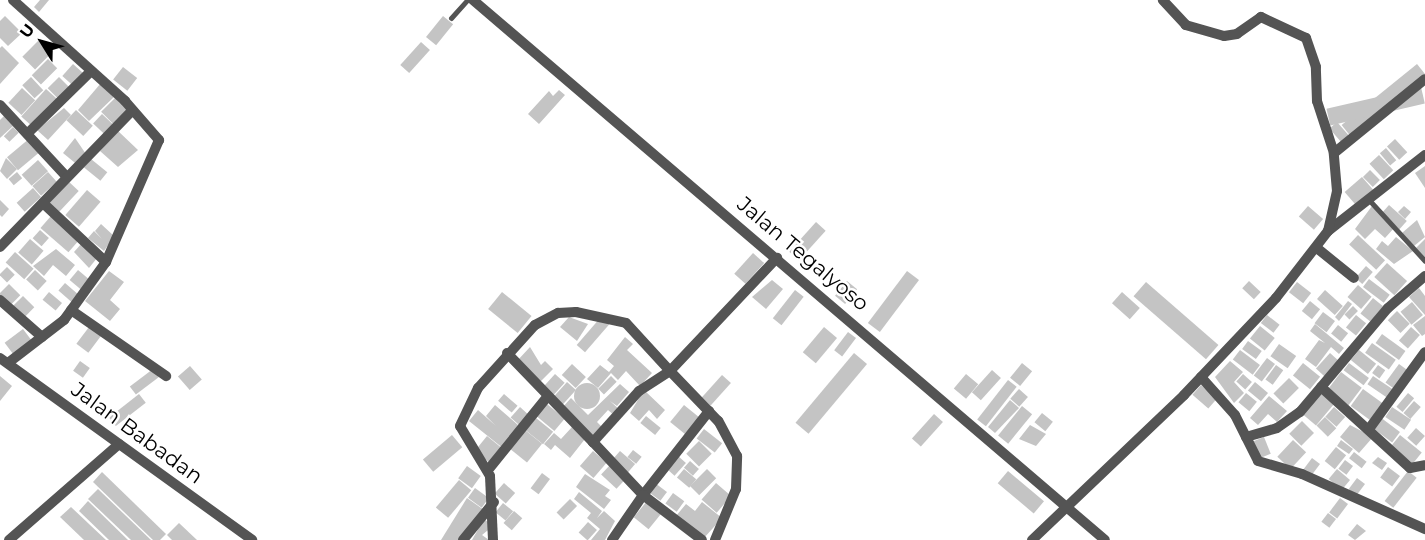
<!DOCTYPE html>
<html>
<head>
<meta charset="utf-8">
<style>
	body { margin:0 }
	#map { position:relative; width:1425px; height:540px; overflow:hidden; background:#fff; font-family:Montserrat,sans-serif }
	div>[style] { position:absolute }
	.building>* { inset:0; background:#c4c4c4; transform-origin:0 0 }
	.round { border-radius:50% }
	.lane>* { height:5px; margin:-2.5px; padding:0 2.5px; transform-origin:2.5px; border-radius:2.5px; background:#545454 }
	.street>* { height:10px; margin:-5px; padding:0 5px; transform-origin:5px; border-radius:5px; background:#545454 }
	span { translate:-50% -50%; white-space:nowrap; text-align:center; line-height:1.15; -webkit-text-stroke:5px #fff; paint-order:stroke }
	.street-label { font-size:21px; color:#000 }
	.north { position:absolute; left:12px; top:12px; width:60px; height:60px; -webkit-text-stroke:4px #fff; paint-order:stroke; rotate:307deg; font-size:16px; font-weight:700; line-height:24px; text-align:center; color:#000 }
	.north::after { content:''; display:block; margin:auto; width:21px; height:27px; background:#000; clip-path:polygon(50% 0,100% 100%,50% 72%,0 100%) }
</style>
</head>
<body>
<div id="map">
	<div class="building">
		<i style="clip-path:polygon(40px 0,49px 0,39px 12px,34px 7px)"></i>
		<i style="clip-path:polygon(5px 16px,22px 33px,8px 46px,0 38px,0 21px)"></i>
		<i style="left:443px;top:16px;width:13px;height:27px;rotate:39deg"></i>
		<i style="left:40px;top:39px;width:18px;height:25px;rotate:45deg"></i>
		<i style="left:421px;top:42px;width:12px;height:31px;rotate:42deg"></i>
		<i style="clip-path:polygon(2px 46px,19px 63px,0 84px,0 48px)"></i>
		<i style="left:48px;top:59px;width:13px;height:23px;rotate:45deg"></i>
		<i style="left:73px;top:64px;width:15px;height:16px;rotate:42deg"></i>
		<i style="left:1417px;top:64px;width:13px;height:97px;rotate:51deg"></i>
		<i style="left:123px;top:67px;width:18px;height:16px;rotate:38deg"></i>
		<i style="left:31px;top:77px;width:18px;height:12px;rotate:47deg"></i>
		<i style="left:59px;top:77px;width:17px;height:16px;rotate:45deg"></i>
		<i style="clip-path:polygon(101px 83px,115px 96px,89px 121px,78px 110px)"></i>
		<i style="left:1421px;top:87px;width:17px;height:97px;rotate:77deg"></i>
		<i style="left:22px;top:88px;width:18px;height:20px;rotate:43deg"></i>
		<i style="left:46px;top:89px;width:15px;height:37px;rotate:42deg"></i>
		<i style="clip-path:polygon(559px 90px,565px 95px,539px 124px,528px 114px,549px 91px,553px 96px)"></i>
		<i style="left:116px;top:97px;width:20px;height:21px;rotate:45deg"></i>
		<i style="clip-path:polygon(64px 108px,71px 115px,48px 140px,37px 130px)"></i>
		<i style="left:76px;top:110px;width:23px;height:14px;rotate:43deg"></i>
		<i style="left:102px;top:114px;width:16px;height:13px;rotate:43deg"></i>
		<i style="clip-path:polygon(4px 116px,13px 126px,0 138px,0 120px)"></i>
		<i style="left:1337px;top:122px;width:20px;height:10px;rotate:49deg"></i>
		<i style="left:13px;top:127px;width:8px;height:13px;rotate:45deg"></i>
		<i style="clip-path:polygon(117px 130px,138px 150px,118px 167px,100px 151px)"></i>
		<i style="left:30px;top:138px;width:17px;height:30px;rotate:50deg"></i>
		<i style="clip-path:polygon(75px 138px,88px 157px,80px 167px,63px 153px)"></i>
		<i style="left:1395px;top:139px;width:18px;height:11px;rotate:47deg"></i>
		<i style="left:1386px;top:148px;width:16px;height:8px;rotate:50deg"></i>
		<i style="left:1379px;top:155px;width:21px;height:13px;rotate:47deg"></i>
		<i style="clip-path:polygon(6px 158px,17px 169px,7px 179px,0 171px)"></i>
		<i style="left:91px;top:159px;width:21px;height:11px;rotate:39deg"></i>
		<i style="left:38px;top:160px;width:15px;height:22px;rotate:48deg"></i>
		<i style="clip-path:polygon(1425px 166px,1425px 188px,1415px 173px)"></i>
		<i style="left:1370px;top:170px;width:14px;height:10px;rotate:45deg"></i>
		<i style="left:17px;top:172px;width:8px;height:11px;rotate:50deg"></i>
		<i style="left:48px;top:172px;width:13px;height:21px;rotate:48deg"></i>
		<i style="left:1362px;top:177px;width:18px;height:23px;rotate:49deg"></i>
		<i style="left:67px;top:180px;width:16px;height:31px;rotate:43deg"></i>
		<i style="left:33px;top:188px;width:12px;height:22px;rotate:48deg"></i>
		<i style="left:87px;top:190px;width:18px;height:33px;rotate:41deg"></i>
		<i style="clip-path:polygon(0 200px,9px 209px,2px 217px,0 215px)"></i>
		<i style="left:1389px;top:205px;width:24px;height:11px;rotate:42deg"></i>
		<i style="left:1308px;top:206px;width:20px;height:14px;rotate:41deg"></i>
		<i style="clip-path:polygon(1372px 206px,1395px 227px,1385px 238px,1375px 229px,1365px 239px,1355px 229px)"></i>
		<i style="clip-path:polygon(1404px 206px,1411px 212px,1405px 219px,1398px 212px)"></i>
		<i style="left:51px;top:216px;width:37px;height:16px;rotate:41deg"></i>
		<i style="clip-path:polygon(1417px 220px,1425px 237px,1414px 246px,1402px 233px)"></i>
		<i style="left:816px;top:222px;width:13px;height:40px;rotate:42deg"></i>
		<i style="clip-path:polygon(101px 224px,114px 236px,104px 251px,88px 238px,94px 231px,102px 239px,95px 231px)"></i>
		<i style="left:40px;top:230px;width:12px;height:11px;rotate:42deg"></i>
		<i style="left:1358px;top:235px;width:37px;height:13px;rotate:43deg"></i>
		<i style="clip-path:polygon(1396px 237px,1413px 251px,1394px 264px,1376px 249px,1382px 241px,1388px 246px)"></i>
		<i style="left:30px;top:239px;width:18px;height:18px;rotate:41deg"></i>
		<i style="clip-path:polygon(1425px 239px,1425px 258px,1416px 248px)"></i>
		<i style="clip-path:polygon(82px 243px,97px 258px,89px 268px,74px 252px)"></i>
		<i style="clip-path:polygon(56px 249px,75px 265px,66px 276px,53px 265px,44px 276px,33px 266px)"></i>
		<i style="left:15px;top:252px;width:25px;height:14px;rotate:42deg"></i>
		<i style="left:753px;top:253px;width:15px;height:28px;rotate:42deg"></i>
		<i style="left:1387px;top:263px;width:27px;height:19px;rotate:42deg"></i>
		<i style="left:1366px;top:266px;width:9px;height:16px;rotate:41deg"></i>
		<i style="left:7px;top:267px;width:11px;height:11px;rotate:45deg"></i>
		<i style="left:35px;top:270px;width:16px;height:13px;rotate:43deg"></i>
		<i style="left:78px;top:270px;width:17px;height:13px;rotate:40deg"></i>
		<i style="clip-path:polygon(109px 271px,124px 282px,110px 300px,120px 309px,110px 321px,85px 301px)"></i>
		<i style="left:907px;top:271px;width:15px;height:65px;rotate:37deg"></i>
		<i style="left:1369px;top:279px;width:26px;height:10px;rotate:37deg"></i>
		<i style="clip-path:polygon(772px 280px,783px 289px,766px 309px,752px 297px)"></i>
		<i style="left:847px;top:281px;width:13px;height:19px;rotate:39deg"></i>
		<i style="left:1249px;top:281px;width:16px;height:10px;rotate:43deg"></i>
		<i style="left:1146px;top:282px;width:96px;height:19px;rotate:41deg"></i>
		<i style="left:1297px;top:282px;width:18px;height:13px;rotate:38deg"></i>
		<i style="left:65px;top:283px;width:20px;height:10px;rotate:41deg"></i>
		<i style="left:9px;top:284px;width:16px;height:14px;rotate:45deg"></i>
		<i style="left:1358px;top:285px;width:18px;height:16px;rotate:41deg"></i>
		<i style="clip-path:polygon(1419px 288px,1425px 296px,1425px 315px,1409px 297px)"></i>
		<i style="left:795px;top:290px;width:11px;height:36px;rotate:38deg"></i>
		<i style="left:1325px;top:290px;width:24px;height:12px;rotate:42deg"></i>
		<i style="left:49px;top:292px;width:17px;height:10px;rotate:40deg"></i>
		<i style="left:502px;top:292px;width:38px;height:22px;rotate:39deg"></i>
		<i style="left:1122px;top:292px;width:24px;height:15px;rotate:42deg"></i>
		<i style="left:23px;top:296px;width:16px;height:16px;rotate:45deg"></i>
		<i style="left:1373px;top:298px;width:13px;height:20px;rotate:39deg"></i>
		<i style="left:1310px;top:301px;width:13px;height:13px;rotate:39deg"></i>
		<i style="clip-path:polygon(1348px 301px,1352px 304px,1339px 321px,1335px 317px)"></i>
		<i style="left:1412px;top:302px;width:17px;height:15px;rotate:50deg"></i>
		<i style="left:1353px;top:306px;width:7px;height:12px;rotate:45deg"></i>
		<i style="left:1397px;top:311px;width:18px;height:13px;rotate:45deg"></i>
		<i style="left:1323px;top:312px;width:15px;height:14px;rotate:37deg"></i>
		<i style="left:1267px;top:315px;width:16px;height:10px;rotate:38deg"></i>
		<i style="left:1356px;top:315px;width:13px;height:16px;rotate:39deg"></i>
		<i style="clip-path:polygon(1425px 316px,1425px 334px,1422px 336px,1413px 325px)"></i>
		<i style="clip-path:polygon(569px 317px,588px 324px,577px 341px,560px 327px)"></i>
		<i style="left:601px;top:317px;width:11px;height:37px;rotate:41deg"></i>
		<i style="clip-path:polygon(1315px 324px,1344px 348px,1339px 354px,1331px 347px,1316px 367px,1305px 359px,1319px 340px,1325px 343px,1310px 331px)"></i>
		<i style="left:1338px;top:325px;width:13px;height:11px;rotate:39deg"></i>
		<i style="left:1260px;top:326px;width:19px;height:16px;rotate:39deg"></i>
		<i style="left:89px;top:327px;width:15px;height:21px;rotate:37deg"></i>
		<i style="left:824px;top:327px;width:17px;height:33px;rotate:40deg"></i>
		<i style="left:1411px;top:327px;width:12px;height:18px;rotate:42deg"></i>
		<i style="left:23px;top:329px;width:15px;height:23px;rotate:53deg"></i>
		<i style="left:848px;top:332px;width:10px;height:23px;rotate:37deg"></i>
		<i style="left:1382px;top:334px;width:29px;height:11px;rotate:36deg"></i>
		<i style="clip-path:polygon(625px 337px,633px 344px,627px 350px,652px 373px,640px 386px,626px 371px,618px 380px,611px 373px,598px 388px,587px 379px,600px 365px,609px 372px,614px 366px,607px 360px)"></i>
		<i style="left:1248px;top:341px;width:17px;height:10px;rotate:36deg"></i>
		<i style="left:1372px;top:343px;width:29px;height:12px;rotate:35deg"></i>
		<i style="left:1279px;top:344px;width:21px;height:15px;rotate:35deg"></i>
		<i style="clip-path:polygon(530px 347px,541px 365px,545px 361px,553px 369px,539px 383px,517px 361px)"></i>
		<i style="left:1240px;top:350px;width:25px;height:12px;rotate:37deg"></i>
		<i style="left:1359px;top:350px;width:22px;height:13px;rotate:39deg"></i>
		<i style="left:854px;top:353px;width:17px;height:91px;rotate:40deg"></i>
		<i style="left:1330px;top:353px;width:15px;height:21px;rotate:42deg"></i>
		<i style="left:1267px;top:358px;width:10px;height:22px;rotate:37deg"></i>
		<i style="left:80px;top:361px;width:12px;height:12px;rotate:35deg"></i>
		<i style="clip-path:polygon(1230px 361px,1243px 372px,1234px 382px,1244px 393px,1234px 403px,1215px 377px)"></i>
		<i style="left:1022px;top:363px;width:13px;height:19px;rotate:39deg"></i>
		<i style="left:1303px;top:363px;width:22px;height:16px;rotate:39deg"></i>
		<i style="left:1349px;top:363px;width:25px;height:9px;rotate:37deg"></i>
		<i style="left:572px;top:364px;width:19px;height:15px;rotate:43deg"></i>
		<i style="left:1399px;top:364px;width:14px;height:23px;rotate:36deg"></i>
		<i style="left:1276px;top:365px;width:9px;height:18px;rotate:36deg"></i>
		<i style="left:1378px;top:365px;width:9px;height:10px;rotate:36deg"></i>
		<i style="left:190px;top:366px;width:18px;height:16px;rotate:49deg"></i>
		<i style="left:153px;top:369px;width:10px;height:29px;rotate:53deg"></i>
		<i style="left:992px;top:370px;width:12px;height:30px;rotate:42deg"></i>
		<i style="left:1341px;top:372px;width:26px;height:22px;rotate:37deg"></i>
		<i style="left:555px;top:374px;width:13px;height:19px;rotate:42deg"></i>
		<i style="left:966px;top:374px;width:16px;height:19px;rotate:40deg"></i>
		<i style="left:1243px;top:374px;width:12px;height:10px;rotate:42deg"></i>
		<i style="left:722px;top:375px;width:12px;height:35px;rotate:42deg"></i>
		<i style="clip-path:polygon(0 376px,12px 386px,0 401px)"></i>
		<i style="left:611px;top:376px;width:8px;height:18px;rotate:45deg"></i>
		<i style="left:1373px;top:376px;width:27px;height:10px;rotate:34deg"></i>
		<i style="left:1289px;top:378px;width:14px;height:22px;rotate:45deg"></i>
		<i style="left:1008px;top:380px;width:11px;height:50px;rotate:38deg"></i>
		<i style="left:567px;top:382px;width:12px;height:23px;rotate:42deg"></i>
		<i style="left:1255px;top:382px;width:17px;height:11px;rotate:40deg"></i>
		<i class="round" style="left:574px;top:383px;width:26px;height:26px"></i>
		<i style="clip-path:polygon(620px 384px,629px 392px,617px 406px,610px 401px,621px 411px,616px 417px,608px 410px,597px 422px,602px 427px,593px 438px,562px 408px,571px 398px,588px 415px)"></i>
		<i style="left:1201px;top:385px;width:21px;height:13px;rotate:41deg"></i>
		<i style="left:1019px;top:389px;width:12px;height:13px;rotate:42deg"></i>
		<i style="left:1363px;top:389px;width:26px;height:21px;rotate:36deg"></i>
		<i style="clip-path:polygon(644px 390px,665px 410px,657px 419px,649px 410px,639px 421px,630px 413px)"></i>
		<i style="left:1246px;top:393px;width:14px;height:12px;rotate:39deg"></i>
		<i style="left:1321px;top:393px;width:17px;height:28px;rotate:40deg"></i>
		<i style="left:1408px;top:393px;width:8px;height:18px;rotate:40deg"></i>
		<i style="left:139px;top:394px;width:11px;height:38px;rotate:52deg"></i>
		<i style="left:504px;top:394px;width:18px;height:9px;rotate:41deg"></i>
		<i style="clip-path:polygon(1269px 396px,1287px 411px,1277px 422px,1268px 414px,1258px 425px,1250px 418px)"></i>
		<i style="clip-path:polygon(1010px 400px,1019px 408px,995px 433px,988px 427px)"></i>
		<i style="left:1414px;top:401px;width:9px;height:16px;rotate:41deg"></i>
		<i style="left:547px;top:404px;width:23px;height:16px;rotate:40deg"></i>
		<i style="clip-path:polygon(495px 405px,518px 425px,504px 449px,469px 421px,478px 410px,496px 426px,486px 416px)"></i>
		<i style="left:684px;top:405px;width:21px;height:22px;rotate:39deg"></i>
		<i style="left:1022px;top:406px;width:13px;height:38px;rotate:39deg"></i>
		<i style="left:520px;top:407px;width:13px;height:14px;rotate:42deg"></i>
		<i style="left:1334px;top:407px;width:15px;height:13px;rotate:42deg"></i>
		<i style="left:1392px;top:407px;width:23px;height:12px;rotate:34deg"></i>
		<i style="left:1042px;top:413px;width:14px;height:12px;rotate:39deg"></i>
		<i style="left:934px;top:414px;width:12px;height:33px;rotate:42deg"></i>
		<i style="left:646px;top:416px;width:19px;height:9px;rotate:39deg"></i>
		<i style="left:1325px;top:417px;width:16px;height:12px;rotate:45deg"></i>
		<i style="left:1380px;top:417px;width:25px;height:13px;rotate:37deg"></i>
		<i style="left:536px;top:418px;width:22px;height:16px;rotate:39deg"></i>
		<i style="left:1302px;top:421px;width:17px;height:18px;rotate:45deg"></i>
		<i style="clip-path:polygon(1030px 425px,1046px 434px,1036px 446px,1019px 439px)"></i>
		<i style="clip-path:polygon(1350px 425px,1373px 437px,1359px 453px,1340px 437px)"></i>
		<i style="clip-path:polygon(572px 427px,585px 439px,570px 458px,555px 445px,551px 450px,544px 444px,554px 433px,561px 439px)"></i>
		<i style="left:1416px;top:428px;width:12px;height:13px;rotate:42deg"></i>
		<i style="left:704px;top:429px;width:23px;height:12px;rotate:38deg"></i>
		<i style="left:525px;top:430px;width:22px;height:24px;rotate:39deg"></i>
		<i style="left:452px;top:435px;width:16px;height:38px;rotate:50deg"></i>
		<i style="left:1400px;top:435px;width:28px;height:14px;rotate:39deg"></i>
		<i style="left:487px;top:436px;width:21px;height:19px;rotate:39deg"></i>
		<i style="left:1264px;top:437px;width:18px;height:14px;rotate:68deg"></i>
		<i style="left:1293px;top:440px;width:18px;height:23px;rotate:43deg"></i>
		<i style="clip-path:polygon(1341px 440px,1353px 449px,1349px 454px,1337px 446px)"></i>
		<i style="left:699px;top:441px;width:18px;height:18px;rotate:45deg"></i>
		<i style="left:1336px;top:447px;width:13px;height:18px;rotate:39deg"></i>
		<i style="left:633px;top:450px;width:11px;height:9px;rotate:38deg"></i>
		<i style="left:593px;top:451px;width:18px;height:20px;rotate:41deg"></i>
		<i style="left:620px;top:451px;width:20px;height:12px;rotate:41deg"></i>
		<i style="left:1354px;top:452px;width:16px;height:8px;rotate:38deg"></i>
		<i style="left:677px;top:455px;width:12px;height:17px;rotate:42deg"></i>
		<i style="clip-path:polygon(1378px 457px,1387px 463px,1382px 470px,1372px 463px)"></i>
		<i style="left:1312px;top:458px;width:10px;height:14px;rotate:37deg"></i>
		<i style="left:1345px;top:460px;width:10px;height:11px;rotate:37deg"></i>
		<i style="left:690px;top:461px;width:12px;height:9px;rotate:42deg"></i>
		<i style="left:610px;top:465px;width:21px;height:13px;rotate:43deg"></i>
		<i style="left:467px;top:466px;width:17px;height:15px;rotate:36deg"></i>
		<i style="left:1388px;top:467px;width:15px;height:13px;rotate:37deg"></i>
		<i style="left:684px;top:469px;width:16px;height:11px;rotate:40deg"></i>
		<i style="left:707px;top:469px;width:13px;height:24px;rotate:45deg"></i>
		<i style="left:1337px;top:469px;width:17px;height:13px;rotate:40deg"></i>
		<i style="left:1008px;top:471px;width:47px;height:16px;rotate:40deg"></i>
		<i style="left:1408px;top:471px;width:11px;height:38px;rotate:38deg"></i>
		<i style="clip-path:polygon(102px 472px,166px 534px,160px 540px,153px 540px,93px 482px)"></i>
		<i style="left:542px;top:473px;width:10px;height:19px;rotate:37deg"></i>
		<i style="clip-path:polygon(585px 474px,610px 490px,605px 496px,611px 500px,604px 509px,576px 487px)"></i>
		<i style="left:1357px;top:478px;width:10px;height:14px;rotate:37deg"></i>
		<i style="left:459px;top:480px;width:16px;height:36px;rotate:40deg"></i>
		<i style="left:504px;top:483px;width:15px;height:14px;rotate:42deg"></i>
		<i style="left:655px;top:483px;width:15px;height:11px;rotate:37deg"></i>
		<i style="left:716px;top:483px;width:20px;height:22px;rotate:41deg"></i>
		<i style="left:475px;top:488px;width:17px;height:12px;rotate:36deg"></i>
		<i style="clip-path:polygon(98px 489px,151px 540px,131px 540px,88px 499px)"></i>
		<i style="clip-path:polygon(579px 492px,602px 511px,597px 518px,604px 511px,615px 521px,605px 540px,591px 540px,600px 529px,587px 518px,591px 513px,574px 499px)"></i>
		<i style="left:673px;top:493px;width:14px;height:13px;rotate:36deg"></i>
		<i style="clip-path:polygon(467px 498px,484px 510px,462px 540px,441px 540px)"></i>
		<i style="left:1340px;top:498px;width:10px;height:18px;rotate:37deg"></i>
		<i style="left:570px;top:499px;width:10px;height:19px;rotate:45deg"></i>
		<i style="clip-path:polygon(88px 501px,128px 540px,109px 540px,79px 511px)"></i>
		<i style="left:647px;top:501px;width:19px;height:21px;rotate:39deg"></i>
		<i style="clip-path:polygon(702px 502px,722px 518px,704px 538px,676px 516px,686px 504px,695px 511px)"></i>
		<i style="left:503px;top:503px;width:13px;height:12px;rotate:39deg"></i>
		<i style="clip-path:polygon(71px 507px,106px 540px,84px 540px,60px 517px)"></i>
		<i style="left:514px;top:511px;width:11px;height:16px;rotate:41deg"></i>
		<i style="left:1328px;top:513px;width:10px;height:11px;rotate:37deg"></i>
		<i style="clip-path:polygon(484px 519px,493px 526px,482px 535px,489px 540px,472px 540px)"></i>
		<i style="left:588px;top:522px;width:12px;height:14px;rotate:42deg"></i>
		<i style="clip-path:polygon(179px 523px,197px 540px,172px 540px,167px 535px)"></i>
		<i style="clip-path:polygon(1357px 524px,1366px 531px,1355px 540px,1348px 535px)"></i>
	</div>
	<div class="lane">
		<i style="left:451px;top:18px;width:24px;rotate:-48deg"></i>
		<i style="left:1370px;top:201px;width:81px;rotate:47.5deg"></i>
	</div>
	<div class="street">
		<i style="left:13px;top:0;width:151px;rotate:42deg"></i>
		<i style="left:125px;top:101px;width:52px;rotate:48.9deg"></i>
		<i style="left:159px;top:140px;width:133px;rotate:113.5deg"></i>
		<i style="left:473px;top:0;width:831px;rotate:40.51deg"></i>
		<i style="left:0;top:105px;width:98px;rotate:47.1deg"></i>
		<i style="left:28px;top:133px;width:88px;rotate:-44.5deg"></i>
		<i style="left:1334px;top:153px;width:117px;rotate:-39.1deg"></i>
		<i style="left:1328px;top:231px;width:123px;rotate:-38.1deg"></i>
		<i style="left:0;top:247px;width:190px;rotate:-45.9deg"></i>
		<i style="left:1318px;top:249px;width:46px;rotate:38.9deg"></i>
		<i style="left:0;top:300px;width:56px;rotate:41.4deg"></i>
		<i style="left:71px;top:310px;width:116px;rotate:34.8deg"></i>
		<i style="left:507px;top:353px;width:124px;rotate:46deg"></i>
		<i style="left:0;top:358px;width:311px;rotate:35.8deg"></i>
		<i style="left:8px;top:363px;width:71px;rotate:-37.5deg"></i>
		<i style="left:64px;top:320px;width:72px;rotate:-54.1deg"></i>
		<i style="left:106px;top:262px;width:86px;rotate:-136.9deg"></i>
		<i style="left:1201px;top:377px;width:51px;rotate:48.2deg"></i>
		<i style="left:1235px;top:415px;width:51px;rotate:63.4deg"></i>
		<i style="left:1258px;top:461px;width:46px;rotate:16.5deg"></i>
		<i style="left:1302px;top:474px;width:135px;rotate:24.1deg"></i>
		<i style="left:1321px;top:387px;width:120px;rotate:42.3deg"></i>
		<i style="left:1410px;top:468px;width:15px;rotate:-11deg"></i>
		<i style="left:1369px;top:429px;width:95px;rotate:-54deg"></i>
		<i style="left:1246px;top:437px;width:32px;rotate:-16deg"></i>
		<i style="left:1277px;top:428px;width:28px;rotate:-35deg"></i>
		<i style="left:1300px;top:412px;width:136px;rotate:-49.8deg"></i>
		<i style="left:1388px;top:308px;width:49px;rotate:-40.9deg"></i>
		<i style="left:488px;top:470px;width:95px;rotate:-51deg"></i>
		<i style="left:9px;top:540px;width:146px;rotate:-41.1deg"></i>
		<i style="left:463px;top:540px;width:49px;rotate:-50.8deg"></i>
		<i style="left:493px;top:540px;width:64px;rotate:-92.7deg"></i>
		<i style="left:490px;top:476px;width:58px;rotate:-121deg"></i>
		<i style="left:460px;top:426px;width:42px;rotate:-64.7deg"></i>
		<i style="left:478px;top:388px;width:85px;rotate:-47.9deg"></i>
		<i style="left:535px;top:325px;width:26px;rotate:-28deg"></i>
		<i style="left:558px;top:313px;width:18px;rotate:-3deg"></i>
		<i style="left:576px;top:312px;width:51px;rotate:12.4deg"></i>
		<i style="left:626px;top:323px;width:65px;rotate:47.5deg"></i>
		<i style="left:670px;top:371px;width:37px;rotate:147deg"></i>
		<i style="left:639px;top:391px;width:69px;rotate:132deg"></i>
		<i style="left:593px;top:442px;width:73px;rotate:46.7deg"></i>
		<i style="left:643px;top:495px;width:107px;rotate:-51.8deg"></i>
		<i style="left:612px;top:540px;width:55px;rotate:-55.4deg"></i>
		<i style="left:643px;top:495px;width:74px;rotate:37.3deg"></i>
		<i style="left:715px;top:540px;width:55px;rotate:-67.6deg"></i>
		<i style="left:736px;top:489px;width:33px;rotate:-88deg"></i>
		<i style="left:737px;top:456px;width:40px;rotate:-118deg"></i>
		<i style="left:718px;top:421px;width:69px;rotate:-133.8deg"></i>
		<i style="left:670px;top:371px;width:156px;rotate:-46.6deg"></i>
		<i style="left:1032px;top:540px;width:210px;rotate:-43.6deg"></i>
		<i style="left:1184px;top:395px;width:134px;rotate:-46.5deg"></i>
		<i style="left:1276px;top:298px;width:85px;rotate:-52.2deg"></i>
		<i style="left:1328px;top:231px;width:41px;rotate:-77.3deg"></i>
		<i style="left:1337px;top:191px;width:38px;rotate:-95deg"></i>
		<i style="left:1334px;top:153px;width:55px;rotate:-108.1deg"></i>
		<i style="left:1317px;top:101px;width:34px;rotate:-92deg"></i>
		<i style="left:1316px;top:67px;width:31px;rotate:-109deg"></i>
		<i style="left:1306px;top:38px;width:50px;rotate:-155deg"></i>
		<i style="left:1261px;top:17px;width:29px;rotate:145deg"></i>
		<i style="left:1237px;top:34px;width:13px;rotate:171deg"></i>
		<i style="left:1224px;top:36px;width:40px;rotate:-164deg"></i>
		<i style="left:1186px;top:25px;width:34px;rotate:-133deg"></i>
	</div>
	<div class="street-label">
		<span style="left:803px;top:254px;rotate:40deg">Jalan Tegalyoso</span>
		<span style="left:137px;top:433px;rotate:36deg">Jalan Babadan</span>
	</div>
	<div class="north">U</div>
</div>
</body>
</html>
